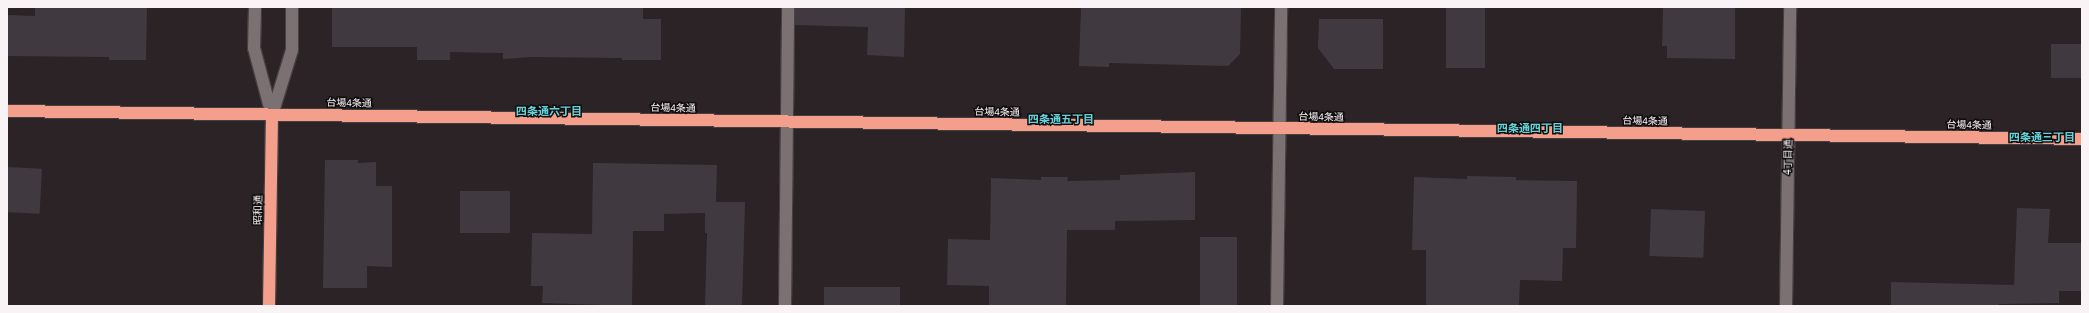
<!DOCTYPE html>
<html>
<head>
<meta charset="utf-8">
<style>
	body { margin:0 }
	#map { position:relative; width:2089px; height:313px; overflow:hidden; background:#2b2325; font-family:Arial,"Noto Sans JP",sans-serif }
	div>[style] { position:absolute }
	.building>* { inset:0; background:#403a40; transform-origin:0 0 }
	.roads { filter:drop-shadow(1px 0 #463f41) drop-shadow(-1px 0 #463f41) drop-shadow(0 1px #463f41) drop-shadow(0 -1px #463f41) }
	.secondary>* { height:12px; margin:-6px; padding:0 6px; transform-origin:6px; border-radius:6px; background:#7b7173 }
	.highway>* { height:12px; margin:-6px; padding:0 6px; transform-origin:6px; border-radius:6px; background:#f49e8c }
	span { translate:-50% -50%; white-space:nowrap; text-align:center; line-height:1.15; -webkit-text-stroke:3px #110d0e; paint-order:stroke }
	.street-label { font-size:10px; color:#f9f3f5 }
	.neighbourhood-label { font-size:11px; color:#65d2d9; font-weight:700 }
	.frame { position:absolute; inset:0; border:8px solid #f9f3f5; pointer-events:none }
</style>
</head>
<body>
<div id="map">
	<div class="building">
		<i style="clip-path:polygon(35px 7px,147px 7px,146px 60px,109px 60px,109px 57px,7px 56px,7px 15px,35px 16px)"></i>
		<i style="clip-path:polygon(369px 7px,643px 7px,643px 19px,661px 19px,661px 60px,622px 60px,622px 58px,531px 57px,503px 59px,503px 53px,450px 52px,450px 60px,417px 60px,417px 47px,332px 47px,332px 8px)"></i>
		<i style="clip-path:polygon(795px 7px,905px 7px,904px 57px,867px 55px,868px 27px,795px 25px)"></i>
		<i style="clip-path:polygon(1081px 7px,1241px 7px,1240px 54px,1228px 66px,1109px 63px,1109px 67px,1079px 66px)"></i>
		<i style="left:1446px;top:7px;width:39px;height:61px"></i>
		<i style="clip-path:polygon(1663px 7px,1735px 7px,1735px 59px,1667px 58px,1667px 46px,1662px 46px)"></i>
		<i style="clip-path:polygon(1319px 19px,1383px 19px,1383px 69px,1334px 69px,1318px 48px)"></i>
		<i style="left:2051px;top:44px;width:31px;height:34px"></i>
		<i style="clip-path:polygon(325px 160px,358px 160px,358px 163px,376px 162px,376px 186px,392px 186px,392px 267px,367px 266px,367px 288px,323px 288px)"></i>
		<i style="clip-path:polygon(593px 163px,717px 165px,716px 202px,745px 202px,742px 306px,705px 306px,707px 233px,705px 233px,705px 213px,664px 214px,664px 231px,633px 231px,632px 306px,542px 303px,543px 286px,531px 286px,532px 233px,592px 234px)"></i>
		<i style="left:7px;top:167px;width:35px;height:45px;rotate:3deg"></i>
		<i style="clip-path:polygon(1195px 172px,1195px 220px,1115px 221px,1115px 230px,1067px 230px,1066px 306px,989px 306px,989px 286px,947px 285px,948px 239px,990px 240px,991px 178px,1041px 180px,1041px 177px,1068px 177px,1067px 181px,1120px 180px,1120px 175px)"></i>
		<i style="clip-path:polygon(1467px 176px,1516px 177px,1516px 180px,1577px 181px,1576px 248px,1563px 248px,1562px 281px,1520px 280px,1519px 306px,1426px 306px,1426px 250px,1412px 250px,1414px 177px,1467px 179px)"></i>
		<i style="left:460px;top:191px;width:50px;height:42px"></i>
		<i style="clip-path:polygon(2017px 208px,2050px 209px,2048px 243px,2082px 243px,2082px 291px,2059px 291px,2059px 303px,1999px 304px,1999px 306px,1891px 306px,1891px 282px,2014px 285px)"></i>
		<i style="left:1651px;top:209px;width:54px;height:47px;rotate:2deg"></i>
		<i style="left:1200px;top:237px;width:37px;height:69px"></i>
		<i style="left:824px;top:287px;width:76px;height:19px"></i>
	</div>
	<div class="roads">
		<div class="secondary">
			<i style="left:255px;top:7px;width:41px;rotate:91.4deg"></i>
			<i style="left:254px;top:48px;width:69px;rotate:75deg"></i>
			<i style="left:272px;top:115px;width:68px;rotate:-72.9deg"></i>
			<i style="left:292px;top:50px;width:43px;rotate:-90deg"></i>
			<i style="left:785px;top:306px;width:299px;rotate:-89.4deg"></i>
			<i style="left:1277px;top:306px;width:299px;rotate:-89.2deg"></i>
			<i style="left:1786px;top:306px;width:299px;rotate:-89.2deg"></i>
		</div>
		<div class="highway">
			<i style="left:7px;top:111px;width:2075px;rotate:0.77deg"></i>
			<i style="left:269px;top:306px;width:191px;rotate:-89.1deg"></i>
		</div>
	</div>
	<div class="street-label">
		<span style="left:349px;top:103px;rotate:1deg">台場4条通</span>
		<span style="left:673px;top:108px;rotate:1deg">台場4条通</span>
		<span style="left:997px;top:112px;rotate:1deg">台場4条通</span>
		<span style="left:1321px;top:117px;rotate:1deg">台場4条通</span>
		<span style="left:1645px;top:121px;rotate:1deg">台場4条通</span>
		<span style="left:1969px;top:125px;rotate:1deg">台場4条通</span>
		<span style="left:1788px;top:157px;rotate:-89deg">4丁目通</span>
		<span style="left:258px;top:210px;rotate:-89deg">昭和通</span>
	</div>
	<div class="neighbourhood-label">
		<span style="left:549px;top:111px">四条通六丁目</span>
		<span style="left:1061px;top:119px">四条通五丁目</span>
		<span style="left:1530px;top:128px">四条通四丁目</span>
		<span style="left:2042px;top:137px">四条通三丁目</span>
	</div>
	<div class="frame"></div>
</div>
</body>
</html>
